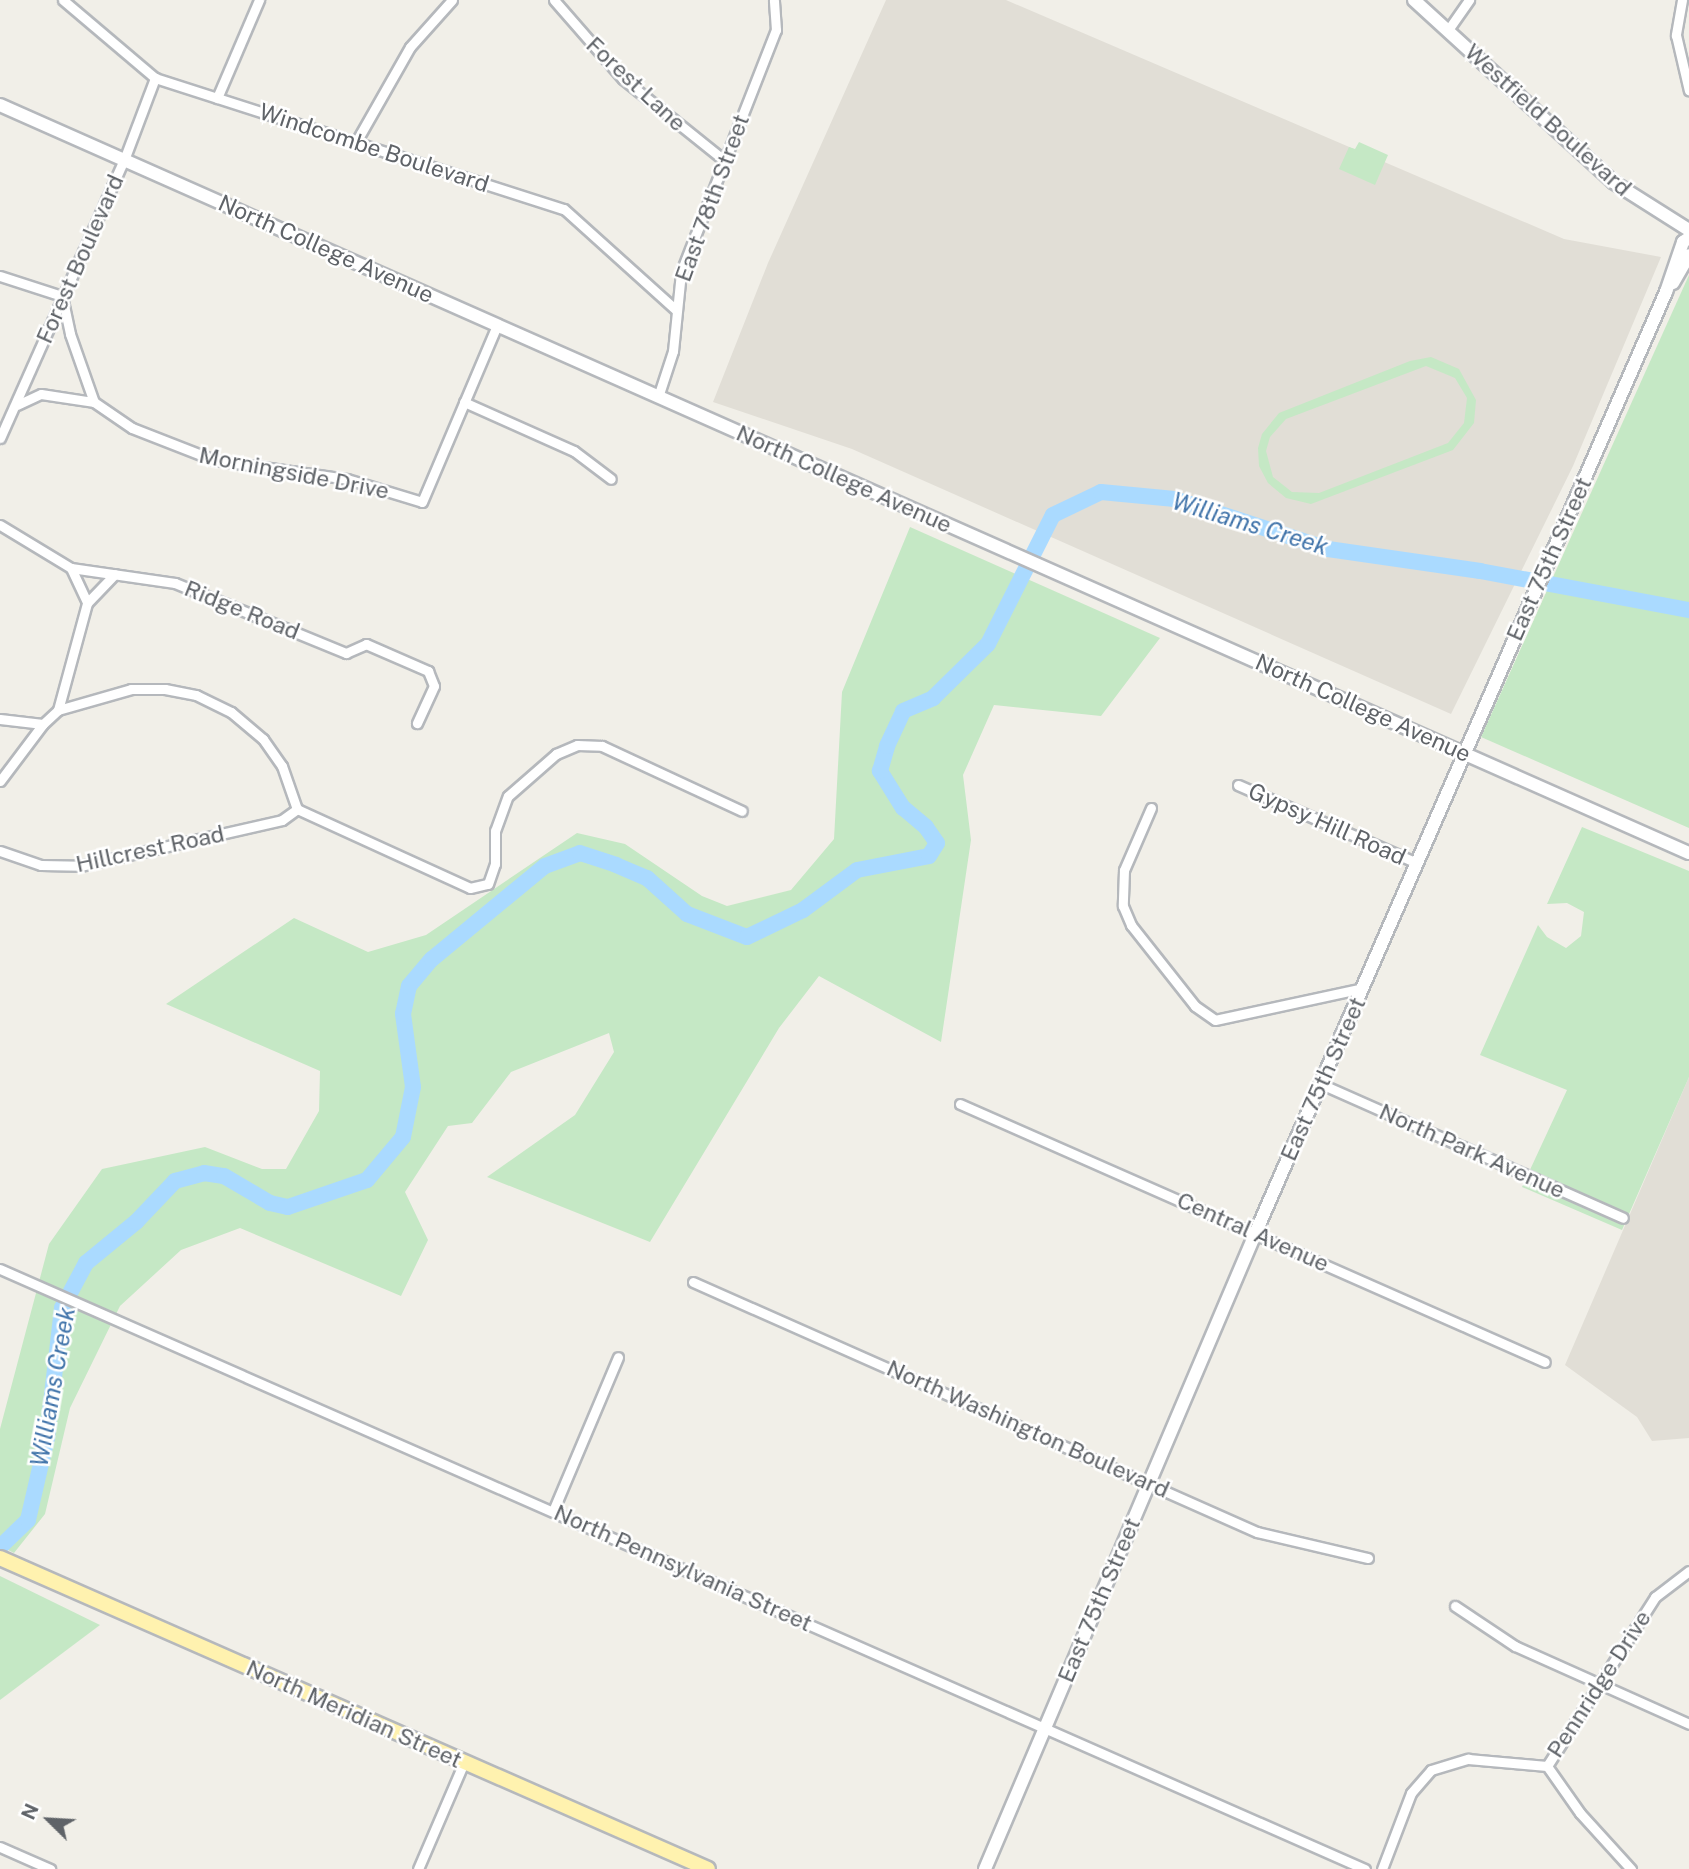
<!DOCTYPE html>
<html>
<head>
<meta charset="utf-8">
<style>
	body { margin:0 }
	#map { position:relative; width:1689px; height:1869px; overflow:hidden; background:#f1efe8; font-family:"Public Sans",sans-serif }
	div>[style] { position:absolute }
	.education>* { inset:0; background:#e1ded6 }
	.green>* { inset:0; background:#c5e8c5 }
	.river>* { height:16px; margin:-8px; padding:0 8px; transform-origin:8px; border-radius:8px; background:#aadaff }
	.roads { filter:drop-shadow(2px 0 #b5b8bc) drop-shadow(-2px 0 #b5b8bc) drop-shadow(0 2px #b5b8bc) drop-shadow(0 -2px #b5b8bc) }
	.street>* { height:9px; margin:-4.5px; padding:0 4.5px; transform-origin:4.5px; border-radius:4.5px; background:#fff }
	.secondary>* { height:12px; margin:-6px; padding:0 6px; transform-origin:6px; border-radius:6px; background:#fff }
	.primary>* { height:14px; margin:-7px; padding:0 7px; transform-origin:7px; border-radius:7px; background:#fff2af }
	span { translate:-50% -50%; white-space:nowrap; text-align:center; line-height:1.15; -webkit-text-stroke:5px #fff; paint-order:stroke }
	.street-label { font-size:23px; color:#5f6368 }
	.water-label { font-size:24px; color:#4174aa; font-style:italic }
	.north { position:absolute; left:14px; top:1785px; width:70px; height:70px; -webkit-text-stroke:5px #fff; paint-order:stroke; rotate:294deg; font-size:19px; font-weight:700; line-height:28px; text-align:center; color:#5f6368 }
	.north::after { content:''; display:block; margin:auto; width:24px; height:32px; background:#5f6368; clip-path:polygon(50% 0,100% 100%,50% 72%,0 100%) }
</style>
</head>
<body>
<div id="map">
	<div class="education">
		<i style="clip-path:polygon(886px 0,1006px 0,1564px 239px,1661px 257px,1573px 466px,1451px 714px,852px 449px,713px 402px,768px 263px)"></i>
		<i style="clip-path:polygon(1689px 1077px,1689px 1438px,1652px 1441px,1637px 1417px,1565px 1365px)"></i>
	</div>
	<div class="green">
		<i style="clip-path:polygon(1359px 142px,1388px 155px,1375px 185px,1339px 169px,1349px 147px,1355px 149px)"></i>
		<i style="clip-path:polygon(1689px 275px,1689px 828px,1481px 737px)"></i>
		<i style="clip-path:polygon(evenodd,1431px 357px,1459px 369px,1476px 400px,1474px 423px,1453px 450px,1311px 504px,1286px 498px,1268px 483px,1259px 466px,1258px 448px,1262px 434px,1279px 413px,1410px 361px,1431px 357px,1426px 366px,1455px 378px,1467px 398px,1464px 423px,1448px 443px,1319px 493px,1292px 492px,1273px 477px,1266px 451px,1270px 437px,1286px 419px,1426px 366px)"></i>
		<i style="clip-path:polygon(910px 527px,1160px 638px,1101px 716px,994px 705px,963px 775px,971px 840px,941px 1042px,819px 976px,779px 1028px,650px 1242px,487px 1177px,575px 1115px,614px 1052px,609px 1033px,511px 1072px,472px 1123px,448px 1126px,405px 1192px,428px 1240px,401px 1296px,240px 1228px,181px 1250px,120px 1306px,70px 1408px,45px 1514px,14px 1553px,0 1546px,0 1429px,49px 1244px,102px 1169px,205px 1147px,262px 1169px,286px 1169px,319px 1111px,320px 1071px,166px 1004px,294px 918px,368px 952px,426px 935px,577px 833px,625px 844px,702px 896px,727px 906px,791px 890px,834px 839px,842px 692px)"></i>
		<i style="clip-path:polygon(1582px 827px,1689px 871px,1689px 1077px,1622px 1230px,1522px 1187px,1567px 1090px,1480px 1055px,1538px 925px,1547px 937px,1566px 948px,1581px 936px,1584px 912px,1567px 903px,1547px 904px)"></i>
		<i style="clip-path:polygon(0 1576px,100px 1625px,0 1700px)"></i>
	</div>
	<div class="river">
		<i style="left:0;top:1547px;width:39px;rotate:-44deg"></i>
		<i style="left:28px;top:1520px;width:84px;rotate:-77deg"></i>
		<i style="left:47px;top:1438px;width:131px;rotate:-83.4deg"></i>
		<i style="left:62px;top:1308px;width:51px;rotate:-61.9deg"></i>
		<i style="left:86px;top:1263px;width:65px;rotate:-39.4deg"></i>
		<i style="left:136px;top:1222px;width:57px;rotate:-46.4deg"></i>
		<i style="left:175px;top:1181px;width:30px;rotate:-15deg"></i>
		<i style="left:204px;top:1173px;width:20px;rotate:9deg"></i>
		<i style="left:224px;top:1176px;width:53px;rotate:30.4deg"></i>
		<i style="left:270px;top:1203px;width:18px;rotate:13deg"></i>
		<i style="left:288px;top:1207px;width:83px;rotate:-18.9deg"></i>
		<i style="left:367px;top:1180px;width:56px;rotate:-50.1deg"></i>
		<i style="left:403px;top:1137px;width:51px;rotate:-78.7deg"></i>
		<i style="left:413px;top:1087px;width:74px;rotate:-97.8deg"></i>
		<i style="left:403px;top:1014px;width:29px;rotate:-78deg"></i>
		<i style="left:409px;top:986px;width:35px;rotate:-50deg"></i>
		<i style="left:432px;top:959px;width:146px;rotate:-39.5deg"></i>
		<i style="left:545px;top:866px;width:37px;rotate:-20deg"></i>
		<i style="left:580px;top:853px;width:38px;rotate:18deg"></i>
		<i style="left:616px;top:865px;width:34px;rotate:23deg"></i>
		<i style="left:647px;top:878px;width:54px;rotate:42deg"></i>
		<i style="left:687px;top:914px;width:64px;rotate:21deg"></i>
		<i style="left:747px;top:937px;width:62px;rotate:-25.7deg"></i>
		<i style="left:803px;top:910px;width:67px;rotate:-36.5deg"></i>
		<i style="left:857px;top:870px;width:73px;rotate:-11deg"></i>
		<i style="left:929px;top:856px;width:15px;rotate:-58deg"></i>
		<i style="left:937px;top:843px;width:19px;rotate:-125deg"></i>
		<i style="left:926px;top:827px;width:30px;rotate:-140deg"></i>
		<i style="left:903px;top:808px;width:44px;rotate:-121.9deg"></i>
		<i style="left:880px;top:771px;width:26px;rotate:-74deg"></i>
		<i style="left:887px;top:746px;width:38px;rotate:-65deg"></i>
		<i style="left:903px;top:711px;width:33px;rotate:-23deg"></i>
		<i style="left:933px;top:698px;width:77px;rotate:-44.5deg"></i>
		<i style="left:988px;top:644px;width:144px;rotate:-63.3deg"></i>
		<i style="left:1053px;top:515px;width:53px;rotate:-25.6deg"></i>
		<i style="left:1101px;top:492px;width:74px;rotate:5.4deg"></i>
		<i style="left:1175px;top:499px;width:161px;rotate:18.1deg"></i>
		<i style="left:1328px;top:549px;width:154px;rotate:8.2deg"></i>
		<i style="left:1480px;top:571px;width:213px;rotate:10.6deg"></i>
	</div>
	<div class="roads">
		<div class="street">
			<i style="left:63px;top:0;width:121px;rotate:40.3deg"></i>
			<i style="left:155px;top:78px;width:429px;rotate:17.8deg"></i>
			<i style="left:564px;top:209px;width:151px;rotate:42deg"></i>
			<i style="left:554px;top:0;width:105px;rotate:48.9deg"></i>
			<i style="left:623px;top:79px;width:131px;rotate:38.8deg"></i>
			<i style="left:1682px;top:0;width:36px;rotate:100deg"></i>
			<i style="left:1676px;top:35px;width:57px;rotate:76.9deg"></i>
			<i style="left:1448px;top:30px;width:37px;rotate:-55deg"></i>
			<i style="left:217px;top:98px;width:107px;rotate:-66.8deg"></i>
			<i style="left:356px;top:142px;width:109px;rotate:-60.4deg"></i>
			<i style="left:410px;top:47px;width:63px;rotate:-48.2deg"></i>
			<i style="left:0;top:276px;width:65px;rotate:17.9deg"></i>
			<i style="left:62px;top:296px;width:39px;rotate:78deg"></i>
			<i style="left:70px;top:334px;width:72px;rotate:70.6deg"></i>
			<i style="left:94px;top:402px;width:46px;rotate:34.4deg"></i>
			<i style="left:132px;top:428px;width:88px;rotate:21.3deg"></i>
			<i style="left:214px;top:460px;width:134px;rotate:8.1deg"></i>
			<i style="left:347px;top:479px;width:78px;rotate:17deg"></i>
			<i style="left:422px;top:502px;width:192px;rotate:-67deg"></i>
			<i style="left:658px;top:397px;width:48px;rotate:-71.9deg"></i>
			<i style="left:673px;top:351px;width:79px;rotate:-84.2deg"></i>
			<i style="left:681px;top:272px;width:260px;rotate:-68.6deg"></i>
			<i style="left:776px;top:30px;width:30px;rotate:-94deg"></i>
			<i style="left:464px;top:402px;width:120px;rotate:24deg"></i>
			<i style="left:574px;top:451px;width:46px;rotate:37.1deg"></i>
			<i style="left:17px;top:405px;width:26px;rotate:-25deg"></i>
			<i style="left:41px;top:394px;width:54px;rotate:8.6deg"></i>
			<i style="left:0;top:438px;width:304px;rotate:-66deg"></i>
			<i style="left:124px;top:160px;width:88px;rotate:-69.3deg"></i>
			<i style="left:0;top:525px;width:83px;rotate:31.2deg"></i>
			<i style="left:71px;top:568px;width:105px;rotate:8.2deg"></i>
			<i style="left:175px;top:583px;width:185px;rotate:22.3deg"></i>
			<i style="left:346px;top:653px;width:22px;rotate:-24deg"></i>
			<i style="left:366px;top:644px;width:68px;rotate:23.5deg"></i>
			<i style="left:428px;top:671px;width:16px;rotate:68deg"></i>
			<i style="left:434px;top:686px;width:41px;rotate:114.7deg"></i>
			<i style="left:71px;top:568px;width:38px;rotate:65deg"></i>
			<i style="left:58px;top:710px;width:111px;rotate:-74.8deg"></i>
			<i style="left:87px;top:603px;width:40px;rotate:-46deg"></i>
			<i style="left:0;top:719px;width:43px;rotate:6.6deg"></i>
			<i style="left:43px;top:724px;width:21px;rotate:-43deg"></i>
			<i style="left:58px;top:710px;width:76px;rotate:-16deg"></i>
			<i style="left:131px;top:689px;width:34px"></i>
			<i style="left:165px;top:689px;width:32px;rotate:11deg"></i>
			<i style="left:196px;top:695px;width:39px;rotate:26deg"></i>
			<i style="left:231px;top:712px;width:42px;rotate:40.2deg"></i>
			<i style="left:263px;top:739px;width:33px;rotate:55deg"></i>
			<i style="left:282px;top:766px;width:46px;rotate:70.8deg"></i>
			<i style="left:0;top:781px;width:71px;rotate:-53deg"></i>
			<i style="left:1238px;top:785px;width:195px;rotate:23.5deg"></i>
			<i style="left:1151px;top:808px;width:68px;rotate:113.5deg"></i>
			<i style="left:1124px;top:870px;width:36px;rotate:92deg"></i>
			<i style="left:1123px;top:906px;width:21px;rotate:67deg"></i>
			<i style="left:1131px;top:925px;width:103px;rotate:51.7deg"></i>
			<i style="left:1195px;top:1006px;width:24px;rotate:35deg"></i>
			<i style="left:1215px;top:1020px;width:151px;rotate:-12.2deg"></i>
			<i style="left:297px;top:809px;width:190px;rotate:24.5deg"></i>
			<i style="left:470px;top:888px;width:18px;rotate:-13deg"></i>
			<i style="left:488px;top:884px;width:21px;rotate:-71deg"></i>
			<i style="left:495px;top:864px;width:33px;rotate:-90deg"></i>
			<i style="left:495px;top:831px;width:37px;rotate:-70deg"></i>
			<i style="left:508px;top:796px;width:64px;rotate:-41.2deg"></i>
			<i style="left:556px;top:754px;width:23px;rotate:-23deg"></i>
			<i style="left:577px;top:745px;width:25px;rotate:2deg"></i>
			<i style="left:602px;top:746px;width:154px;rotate:24.9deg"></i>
			<i style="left:0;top:851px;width:43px;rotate:18.9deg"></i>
			<i style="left:41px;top:865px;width:39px;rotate:1deg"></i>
			<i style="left:80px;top:866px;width:207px;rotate:-12.8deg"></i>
			<i style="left:282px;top:820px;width:19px;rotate:-36deg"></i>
			<i style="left:1321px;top:1084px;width:330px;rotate:23.9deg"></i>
			<i style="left:960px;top:1104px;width:639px;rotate:23.8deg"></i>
			<i style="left:0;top:1269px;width:1491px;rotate:23.73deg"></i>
			<i style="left:693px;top:1282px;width:617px;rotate:23.91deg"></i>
			<i style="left:1257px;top:1532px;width:114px;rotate:13.2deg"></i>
			<i style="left:553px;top:1511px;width:167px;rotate:-67.1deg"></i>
			<i style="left:1455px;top:1606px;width:72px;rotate:33.7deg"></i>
			<i style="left:1515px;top:1646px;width:191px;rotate:24.1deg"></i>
			<i style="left:1547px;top:1766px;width:201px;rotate:-57.4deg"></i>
			<i style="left:1655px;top:1597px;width:43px;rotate:-37.4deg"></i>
			<i style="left:1547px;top:1766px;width:57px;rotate:54.9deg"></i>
			<i style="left:1580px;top:1813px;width:76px;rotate:47.7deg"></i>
			<i style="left:0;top:1847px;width:55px;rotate:23.7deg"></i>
			<i style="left:418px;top:1869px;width:116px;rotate:-66.7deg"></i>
			<i style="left:1382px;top:1869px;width:81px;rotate:-69.1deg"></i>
			<i style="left:1411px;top:1793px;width:30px;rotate:-49deg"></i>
			<i style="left:1431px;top:1770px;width:39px;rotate:-17deg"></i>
			<i style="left:1468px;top:1759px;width:79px;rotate:5.1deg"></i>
		</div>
		<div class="secondary">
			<i style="left:1414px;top:0;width:270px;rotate:42.4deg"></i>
			<i style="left:1613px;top:182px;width:90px;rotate:32.3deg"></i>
			<i style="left:0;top:105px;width:1847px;rotate:23.89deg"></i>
			<i style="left:1673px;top:283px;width:32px;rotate:-60deg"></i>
			<i style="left:985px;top:1869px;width:690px;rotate:-66.96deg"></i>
			<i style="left:1255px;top:1234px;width:1028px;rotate:-66.43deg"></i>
			<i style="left:1666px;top:292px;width:53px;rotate:-71.2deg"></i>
			<i style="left:1683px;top:242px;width:7px;rotate:-34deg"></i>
		</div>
		<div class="primary">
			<i style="left:0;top:1558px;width:773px;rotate:23.71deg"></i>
		</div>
	</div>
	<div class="street-label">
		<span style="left:636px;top:84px;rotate:43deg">Forest Lane</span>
		<span style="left:1548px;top:120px;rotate:42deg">Westfield Boulevard</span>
		<span style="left:374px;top:148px;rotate:18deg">Windcombe Boulevard</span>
		<span style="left:712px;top:198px;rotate:-70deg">East 78th Street</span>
		<span style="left:326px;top:249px;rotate:24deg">North College Avenue</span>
		<span style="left:80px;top:259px;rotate:-66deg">Forest Boulevard</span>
		<span style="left:294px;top:473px;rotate:11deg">Morningside Drive</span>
		<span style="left:844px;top:479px;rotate:24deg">North College Avenue</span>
		<span style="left:1549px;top:559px;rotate:-66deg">East 75th Street</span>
		<span style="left:242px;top:610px;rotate:22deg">Ridge Road</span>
		<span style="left:1363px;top:708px;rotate:24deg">North College Avenue</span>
		<span style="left:1327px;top:824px;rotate:24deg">Gypsy Hill Road</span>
		<span style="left:150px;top:849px;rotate:-12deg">Hillcrest Road</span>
		<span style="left:1323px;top:1079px;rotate:-66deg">East 75th Street</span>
		<span style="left:1472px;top:1151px;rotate:24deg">North Park Avenue</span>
		<span style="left:1253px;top:1232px;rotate:24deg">Central Avenue</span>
		<span style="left:1028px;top:1429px;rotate:24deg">North Washington Boulevard</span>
		<span style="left:683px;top:1568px;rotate:24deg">North Pennsylvania Street</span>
		<span style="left:1099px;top:1600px;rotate:-67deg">East 75th Street</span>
		<span style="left:1599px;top:1684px;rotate:-57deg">Pennridge Drive</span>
		<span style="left:354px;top:1714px;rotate:24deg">North Meridian Street</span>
	</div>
	<div class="water-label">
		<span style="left:1250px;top:524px;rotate:17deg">Williams Creek</span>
		<span style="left:53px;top:1387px;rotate:-80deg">Williams Creek</span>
	</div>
	<div class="north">N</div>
</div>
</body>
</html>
